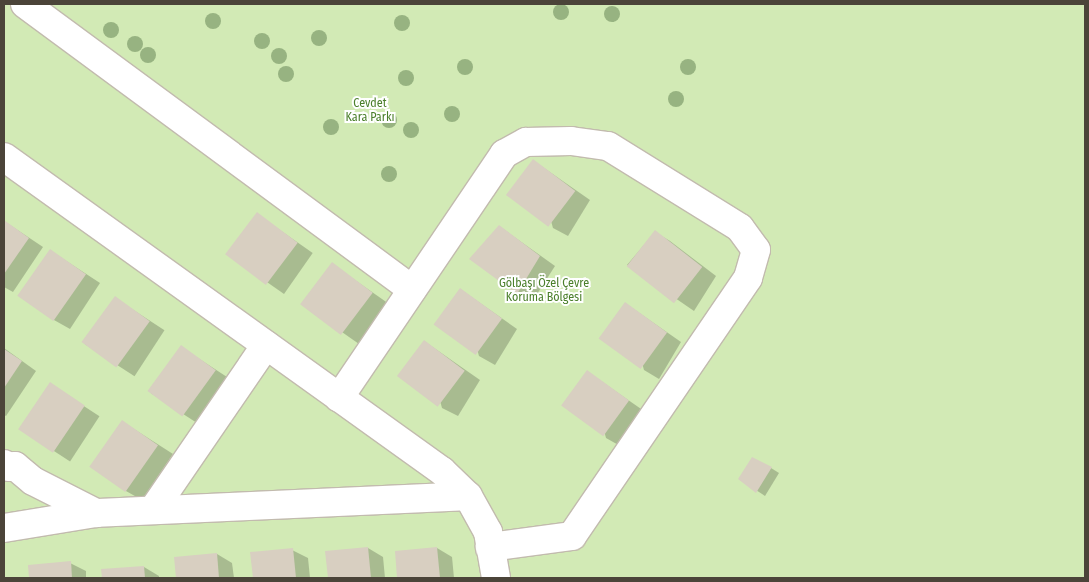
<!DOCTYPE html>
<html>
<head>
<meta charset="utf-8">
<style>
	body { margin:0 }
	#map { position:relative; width:1089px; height:582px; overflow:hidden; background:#f6f3ec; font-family:"Fira Sans Condensed",sans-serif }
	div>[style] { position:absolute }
	.green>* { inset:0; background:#d2eab5; transform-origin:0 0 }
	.shadow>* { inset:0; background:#0003; transform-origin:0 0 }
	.building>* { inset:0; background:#d8cfc1; transform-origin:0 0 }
	.roads { filter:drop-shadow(1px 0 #c2bbae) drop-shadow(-1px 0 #c2bbae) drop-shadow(0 1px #c2bbae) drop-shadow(0 -1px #c2bbae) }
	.minor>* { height:28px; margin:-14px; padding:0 14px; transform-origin:14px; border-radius:14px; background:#fff }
	.trees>* { width:16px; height:16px; margin:-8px; border-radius:50%; background:#97b381 }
	span { translate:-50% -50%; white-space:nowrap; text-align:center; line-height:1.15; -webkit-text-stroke:4px #fff; paint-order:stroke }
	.park-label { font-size:12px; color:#4a7f2a }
	.frame { position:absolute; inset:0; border:5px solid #4b4439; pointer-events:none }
</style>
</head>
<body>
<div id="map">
	<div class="green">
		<i style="left:4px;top:4px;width:1081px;height:574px"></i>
	</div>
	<div class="shadow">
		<i style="clip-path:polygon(534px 161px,590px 200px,568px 236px,553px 228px)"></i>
		<i style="left:257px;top:214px;width:68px;height:50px;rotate:35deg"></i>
		<i style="clip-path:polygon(4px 221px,43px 247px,13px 292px,4px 287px)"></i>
		<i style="clip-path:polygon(499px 226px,555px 266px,532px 302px,517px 293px)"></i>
		<i style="clip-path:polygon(655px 232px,670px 241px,716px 276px,694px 311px,627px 265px)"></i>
		<i style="clip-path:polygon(51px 251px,100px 283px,70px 329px,54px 320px)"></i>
		<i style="left:332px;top:264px;width:68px;height:50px;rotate:35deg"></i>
		<i style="clip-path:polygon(460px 289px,517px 329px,495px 365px,479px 356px)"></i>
		<i style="left:115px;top:298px;width:59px;height:55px;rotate:33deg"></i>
		<i style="clip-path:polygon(625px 303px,681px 342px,659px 379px,644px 370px)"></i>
		<i style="clip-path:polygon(424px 341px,480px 380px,458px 416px,442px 408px)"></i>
		<i style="left:181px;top:347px;width:59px;height:55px;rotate:33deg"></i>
		<i style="clip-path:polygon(4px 348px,36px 371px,6px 416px,4px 415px)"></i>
		<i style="clip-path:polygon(588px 372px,644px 411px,622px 447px,606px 438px)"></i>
		<i style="left:50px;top:384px;width:59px;height:54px;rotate:33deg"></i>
		<i style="clip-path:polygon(123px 422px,173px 454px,142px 500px,126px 491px)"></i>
		<i style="clip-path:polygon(771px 468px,779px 473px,765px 496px,739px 479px)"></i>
		<i style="clip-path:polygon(368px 548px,383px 557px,385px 578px,329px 578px,326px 552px)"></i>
		<i style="clip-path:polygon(437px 548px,452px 557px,454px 578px,399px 578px,396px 552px)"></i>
		<i style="clip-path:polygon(292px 550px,308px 558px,310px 578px,254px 578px,252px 554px)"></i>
		<i style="clip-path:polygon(217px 554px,232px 563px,234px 578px,178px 578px,176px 558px)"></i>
		<i style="clip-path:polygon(70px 563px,86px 571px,86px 578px,30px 578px,29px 566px)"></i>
		<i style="clip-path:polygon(144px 567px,159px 576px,159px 578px,103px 578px,103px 570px)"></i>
	</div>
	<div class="building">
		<i style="left:533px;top:159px;width:53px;height:45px;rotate:37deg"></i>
		<i style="left:257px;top:212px;width:51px;height:53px;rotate:37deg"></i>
		<i style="clip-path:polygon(4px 220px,29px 238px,4px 274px)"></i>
		<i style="clip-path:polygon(499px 225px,540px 256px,517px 294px,469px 259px)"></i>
		<i style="left:655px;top:230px;width:60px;height:46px;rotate:38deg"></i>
		<i style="left:50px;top:249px;width:44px;height:57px;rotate:35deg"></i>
		<i style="left:332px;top:262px;width:51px;height:53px;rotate:37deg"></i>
		<i style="left:460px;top:288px;width:52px;height:45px;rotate:36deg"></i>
		<i style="left:115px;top:296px;width:43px;height:57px;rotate:36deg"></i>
		<i style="left:625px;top:302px;width:52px;height:45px;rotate:36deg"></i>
		<i style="left:424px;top:340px;width:51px;height:45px;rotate:37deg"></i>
		<i style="left:181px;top:345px;width:43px;height:57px;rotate:36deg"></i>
		<i style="clip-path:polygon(4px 349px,22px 361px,4px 388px)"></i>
		<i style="left:587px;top:370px;width:52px;height:44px;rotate:36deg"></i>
		<i style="left:50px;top:382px;width:42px;height:57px;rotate:34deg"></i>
		<i style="left:122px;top:420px;width:44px;height:57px;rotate:35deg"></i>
		<i style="clip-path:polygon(752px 457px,772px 467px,756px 493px,738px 479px)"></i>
		<i style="clip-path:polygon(368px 547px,371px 578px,328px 578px,325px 551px)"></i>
		<i style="clip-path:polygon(437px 547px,440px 578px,397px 578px,395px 551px)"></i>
		<i style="clip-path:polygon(293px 548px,296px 578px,253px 578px,250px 552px)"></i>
		<i style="clip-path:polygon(217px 553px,219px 578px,176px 578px,174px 557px)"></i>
		<i style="clip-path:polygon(71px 561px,72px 578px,29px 578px,28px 565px)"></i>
		<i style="clip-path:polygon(144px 566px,145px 578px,102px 578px,101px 569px)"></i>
	</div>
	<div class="roads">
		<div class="minor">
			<i style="left:25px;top:4px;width:481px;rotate:36.4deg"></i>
			<i style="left:4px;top:157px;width:539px;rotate:35.64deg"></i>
			<i style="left:442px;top:471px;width:36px;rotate:44deg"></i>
			<i style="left:468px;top:496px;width:41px;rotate:60.9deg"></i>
			<i style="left:488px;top:532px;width:47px;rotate:80.1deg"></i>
			<i style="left:339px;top:398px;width:295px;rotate:-55.9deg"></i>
			<i style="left:504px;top:154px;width:25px;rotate:-29deg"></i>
			<i style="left:526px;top:142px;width:45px;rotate:-1.3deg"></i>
			<i style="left:571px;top:141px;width:37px;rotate:8deg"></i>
			<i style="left:608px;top:146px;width:155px;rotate:31.8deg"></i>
			<i style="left:740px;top:228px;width:27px;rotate:54deg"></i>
			<i style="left:756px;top:250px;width:29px;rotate:106deg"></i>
			<i style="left:748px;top:278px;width:312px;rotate:124.3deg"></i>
			<i style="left:572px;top:536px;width:83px;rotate:172.4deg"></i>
			<i style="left:4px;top:464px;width:6px;rotate:31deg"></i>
			<i style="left:9px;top:467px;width:6px;rotate:-9deg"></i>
			<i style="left:15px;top:466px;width:23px;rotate:40deg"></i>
			<i style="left:33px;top:481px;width:71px;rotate:26.9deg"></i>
			<i style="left:153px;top:510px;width:200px;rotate:-55.6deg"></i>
			<i style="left:4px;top:528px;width:93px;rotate:-9.3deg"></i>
			<i style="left:96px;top:513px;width:372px;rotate:-2.6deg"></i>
		</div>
	</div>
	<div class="trees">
		<i style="left:561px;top:12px"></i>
		<i style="left:612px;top:14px"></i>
		<i style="left:213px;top:21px"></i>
		<i style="left:402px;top:23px"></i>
		<i style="left:111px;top:30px"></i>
		<i style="left:319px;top:38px"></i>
		<i style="left:262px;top:41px"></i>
		<i style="left:135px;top:44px"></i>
		<i style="left:148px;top:55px"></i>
		<i style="left:279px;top:56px"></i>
		<i style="left:465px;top:67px"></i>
		<i style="left:688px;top:67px"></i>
		<i style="left:286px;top:74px"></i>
		<i style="left:406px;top:78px"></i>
		<i style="left:676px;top:99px"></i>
		<i style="left:452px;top:114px"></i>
		<i style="left:389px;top:120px"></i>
		<i style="left:331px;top:127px"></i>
		<i style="left:411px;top:130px"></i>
		<i style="left:389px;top:174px"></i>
	</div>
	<div class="park-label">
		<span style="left:370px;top:111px">Cevdet<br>Kara Parkı</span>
		<span style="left:544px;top:291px">Gölbaşı Özel Çevre<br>Koruma Bölgesi</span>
	</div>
	<div class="frame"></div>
</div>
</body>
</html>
